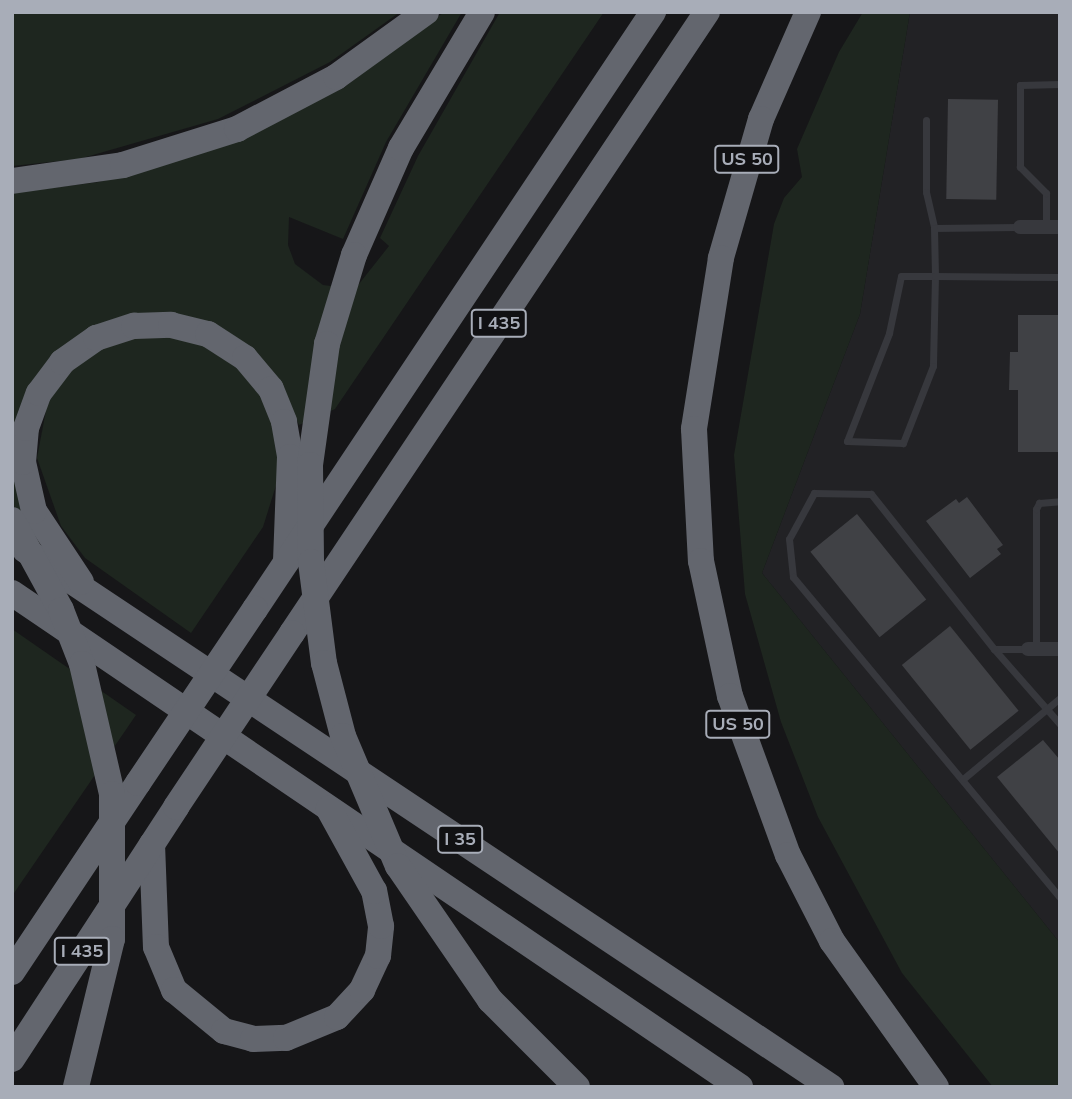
<!DOCTYPE html>
<html>
<head>
<meta charset="utf-8">
<style>
	body { margin:0 }
	#map { position:relative; width:1072px; height:1099px; overflow:hidden; background:#161618; font-family:Mulish,sans-serif }
	div>[style] { position:absolute }
	.built>* { inset:0; background:#222225 }
	.green>* { inset:0; background:#1e261f }
	.building>* { inset:0; background:#404145; transform-origin:0 0 }
	.lane>* { height:7px; margin:-3.5px; padding:0 3.5px; transform-origin:3.5px; border-radius:3.5px; background:#37383d }
	.street>* { height:14px; margin:-7px; padding:0 7px; transform-origin:7px; border-radius:7px; background:#37383d }
	.highway>* { height:26px; margin:-13px; padding:0 13px; transform-origin:13px; border-radius:13px; background:#63666e }
	.highway-bridge>* { height:26px; margin:-13px; padding:0 13px; transform-origin:13px; border-radius:13px; background:#63666e }
	span { translate:-50% -50%; white-space:nowrap; text-align:center; line-height:1.15; -webkit-text-stroke:5px #111113; paint-order:stroke }
	.shield-label span { padding:2px 5px; background:#111113; border:2px solid; border-radius:5px; -webkit-text-stroke-width:0 }
	.shield-label { font-size:18px; color:#a8adb8; font-weight:700 }
	.frame { position:absolute; inset:0; border:14px solid #a8adb8; pointer-events:none }
</style>
</head>
<body>
<div id="map">
	<div class="built">
		<i style="clip-path:polygon(910px 12px,1060px 12px,1060px 943px,762px 573px,860px 314px)"></i>
	</div>
	<div class="green">
		<i style="clip-path:polygon(12px 12px,400px 12px,330px 62px,218px 119px,79px 159px,12px 166px)"></i>
		<i style="clip-path:polygon(444px 12px,462px 12px,386px 142px,343px 239px,289px 217px,288px 245px,295px 264px,323px 285px,355px 289px,389px 246px,380px 238px,418px 156px,500px 12px,604px 12px,335px 409px,299px 425px,285px 393px,161px 314px,41px 373px,21px 513px,12px 510px,12px 193px,99px 182px,221px 147px,343px 88px)"></i>
		<i style="clip-path:polygon(863px 12px,910px 12px,860px 314px,762px 573px,1060px 943px,1060px 1087px,993px 1087px,902px 973px,818px 817px,781px 722px,745px 594px,734px 455px,774px 224px,784px 198px,802px 177px,797px 149px,839px 52px)"></i>
		<i style="clip-path:polygon(168px 336px,199px 341px,227px 355px,265px 397px,280px 452px,278px 479px,263px 527px,191px 633px,85px 558px,61px 526px,37px 458px,47px 405px,64px 376px,94px 352px,131px 338px)"></i>
		<i style="clip-path:polygon(12px 629px,136px 715px,12px 896px)"></i>
	</div>
	<div class="building">
		<i style="left:948px;top:99px;width:50px;height:100px;rotate:1deg"></i>
		<i style="clip-path:polygon(1018px 315px,1060px 315px,1060px 452px,1018px 452px,1018px 390px,1009px 390px,1010px 352px,1018px 352px)"></i>
		<i style="clip-path:polygon(967px 497px,1003px 545px,997px 549px,1001px 554px,970px 578px,926px 521px,956px 499px,959px 503px)"></i>
		<i style="left:857px;top:514px;width:110px;height:60px;rotate:51deg"></i>
		<i style="left:950px;top:626px;width:109px;height:62px;rotate:51deg"></i>
		<i style="clip-path:polygon(1043px 740px,1060px 760px,1060px 854px,997px 777px)"></i>
	</div>
	<div class="lane">
		<i style="left:926px;top:120px;width:72px;rotate:90deg"></i>
		<i style="left:926px;top:192px;width:37px;rotate:77deg"></i>
		<i style="left:934px;top:228px;width:86px;rotate:-0.7deg"></i>
		<i style="left:1046px;top:227px;width:34px;rotate:-90deg"></i>
		<i style="left:1046px;top:193px;width:37px;rotate:-135deg"></i>
		<i style="left:1020px;top:167px;width:82px;rotate:-90deg"></i>
		<i style="left:1020px;top:85px;width:40px;rotate:-1.4deg"></i>
		<i style="left:934px;top:228px;width:48px;rotate:88.8deg"></i>
		<i style="left:935px;top:276px;width:90px;rotate:91.3deg"></i>
		<i style="left:933px;top:366px;width:83px;rotate:111.3deg"></i>
		<i style="left:903px;top:443px;width:56px;rotate:-178deg"></i>
		<i style="left:847px;top:441px;width:116px;rotate:-68.7deg"></i>
		<i style="left:889px;top:333px;width:58px;rotate:-78.1deg"></i>
		<i style="left:901px;top:276px;width:34px"></i>
		<i style="left:935px;top:276px;width:125px;rotate:0.5deg"></i>
		<i style="left:994px;top:649px;width:100px;rotate:48.7deg"></i>
		<i style="left:1028px;top:649px;width:34px;rotate:180deg"></i>
		<i style="left:994px;top:649px;width:198px;rotate:-128.4deg"></i>
		<i style="left:871px;top:494px;width:57px;rotate:-179deg"></i>
		<i style="left:814px;top:493px;width:52px;rotate:118.5deg"></i>
		<i style="left:789px;top:539px;width:38px;rotate:84deg"></i>
		<i style="left:793px;top:577px;width:418px;rotate:50.2deg"></i>
		<i style="left:1036px;top:649px;width:140px;rotate:-90deg"></i>
		<i style="left:1036px;top:509px;width:7px;rotate:-63deg"></i>
		<i style="left:1039px;top:503px;width:21px;rotate:-5deg"></i>
		<i style="left:963px;top:779px;width:126px;rotate:-39.9deg"></i>
	</div>
	<div class="street">
		<i style="left:1020px;top:227px;width:40px"></i>
		<i style="left:1028px;top:649px;width:32px"></i>
	</div>
	<div class="highway">
		<i style="left:808px;top:12px;width:117px;rotate:113.7deg"></i>
		<i style="left:761px;top:119px;width:145px;rotate:106.1deg"></i>
		<i style="left:721px;top:258px;width:173px;rotate:99deg"></i>
		<i style="left:694px;top:429px;width:132px;rotate:87deg"></i>
		<i style="left:701px;top:561px;width:138px;rotate:77.9deg"></i>
		<i style="left:730px;top:696px;width:169px;rotate:70deg"></i>
		<i style="left:788px;top:855px;width:97px;rotate:62.9deg"></i>
		<i style="left:832px;top:941px;width:179px;rotate:54.5deg"></i>
		<i style="left:12px;top:181px;width:112px;rotate:-8.2deg"></i>
		<i style="left:123px;top:165px;width:120px;rotate:-17.5deg"></i>
		<i style="left:237px;top:129px;width:112px;rotate:-27.7deg"></i>
		<i style="left:336px;top:77px;width:111px;rotate:-35.8deg"></i>
		<i style="left:354px;top:255px;width:117px;rotate:-66.3deg"></i>
		<i style="left:401px;top:148px;width:158px;rotate:-59.2deg"></i>
		<i style="left:25px;top:550px;width:969px;rotate:33.67deg"></i>
		<i style="left:81px;top:582px;width:85px;rotate:-123.5deg"></i>
		<i style="left:34px;top:511px;width:50px;rotate:-102.7deg"></i>
		<i style="left:23px;top:462px;width:34px;rotate:-85deg"></i>
		<i style="left:26px;top:428px;width:37px;rotate:-70deg"></i>
		<i style="left:39px;top:393px;width:39px;rotate:-53deg"></i>
		<i style="left:62px;top:362px;width:42px;rotate:-35.2deg"></i>
		<i style="left:96px;top:338px;width:40px;rotate:-18deg"></i>
		<i style="left:134px;top:326px;width:37px;rotate:-2deg"></i>
		<i style="left:171px;top:325px;width:38px;rotate:14deg"></i>
		<i style="left:208px;top:334px;width:44px;rotate:33deg"></i>
		<i style="left:245px;top:358px;width:40px;rotate:50deg"></i>
		<i style="left:271px;top:389px;width:35px;rotate:68deg"></i>
		<i style="left:284px;top:422px;width:36px;rotate:80deg"></i>
		<i style="left:290px;top:457px;width:105px;rotate:92.2deg"></i>
		<i style="left:12px;top:593px;width:880px;rotate:34.16deg"></i>
		<i style="left:255px;top:609px;width:718px;rotate:-56.31deg"></i>
		<i style="left:292px;top:633px;width:747px;rotate:-56.25deg"></i>
		<i style="left:152px;top:844px;width:103px;rotate:87.8deg"></i>
		<i style="left:156px;top:947px;width:47px;rotate:67.3deg"></i>
		<i style="left:174px;top:990px;width:65px;rotate:39.4deg"></i>
		<i style="left:224px;top:1031px;width:30px;rotate:15deg"></i>
		<i style="left:253px;top:1039px;width:33px;rotate:-2deg"></i>
		<i style="left:286px;top:1038px;width:55px;rotate:-22.4deg"></i>
		<i style="left:337px;top:1017px;width:37px;rotate:-47deg"></i>
		<i style="left:362px;top:990px;width:38px;rotate:-65deg"></i>
		<i style="left:378px;top:956px;width:30px;rotate:-84deg"></i>
		<i style="left:381px;top:926px;width:36px;rotate:-101deg"></i>
		<i style="left:374px;top:891px;width:94px;rotate:-118.8deg"></i>
		<i style="left:12px;top:972px;width:227px;rotate:-56.3deg"></i>
		<i style="left:490px;top:1000px;width:123px;rotate:45deg"></i>
		<i style="left:12px;top:1059px;width:301px;rotate:-56.9deg"></i>
	</div>
	<div class="highway-bridge">
		<i style="left:354px;top:255px;width:93px;rotate:106.9deg"></i>
		<i style="left:327px;top:344px;width:122px;rotate:98deg"></i>
		<i style="left:310px;top:465px;width:97px;rotate:89.4deg"></i>
		<i style="left:311px;top:562px;width:102px;rotate:82.7deg"></i>
		<i style="left:324px;top:663px;width:75px;rotate:75.4deg"></i>
		<i style="left:343px;top:736px;width:141px;rotate:67.1deg"></i>
		<i style="left:398px;top:866px;width:163px;rotate:55.5deg"></i>
		<i style="left:12px;top:520px;width:102px;rotate:61.4deg"></i>
		<i style="left:61px;top:610px;width:58px;rotate:68.7deg"></i>
		<i style="left:82px;top:664px;width:133px;rotate:77deg"></i>
		<i style="left:112px;top:794px;width:145px;rotate:90deg"></i>
		<i style="left:112px;top:939px;width:152px;rotate:103.7deg"></i>
		<i style="left:138px;top:783px;width:210px;rotate:-56.1deg"></i>
		<i style="left:176px;top:807px;width:209px;rotate:-56.3deg"></i>
	</div>
	<div class="shield-label">
		<span style="left:747px;top:159px">US 50</span>
		<span style="left:499px;top:323px">I 435</span>
		<span style="left:738px;top:724px">US 50</span>
		<span style="left:460px;top:839px">I 35</span>
		<span style="left:82px;top:951px">I 435</span>
	</div>
	<div class="frame"></div>
</div>
</body>
</html>
